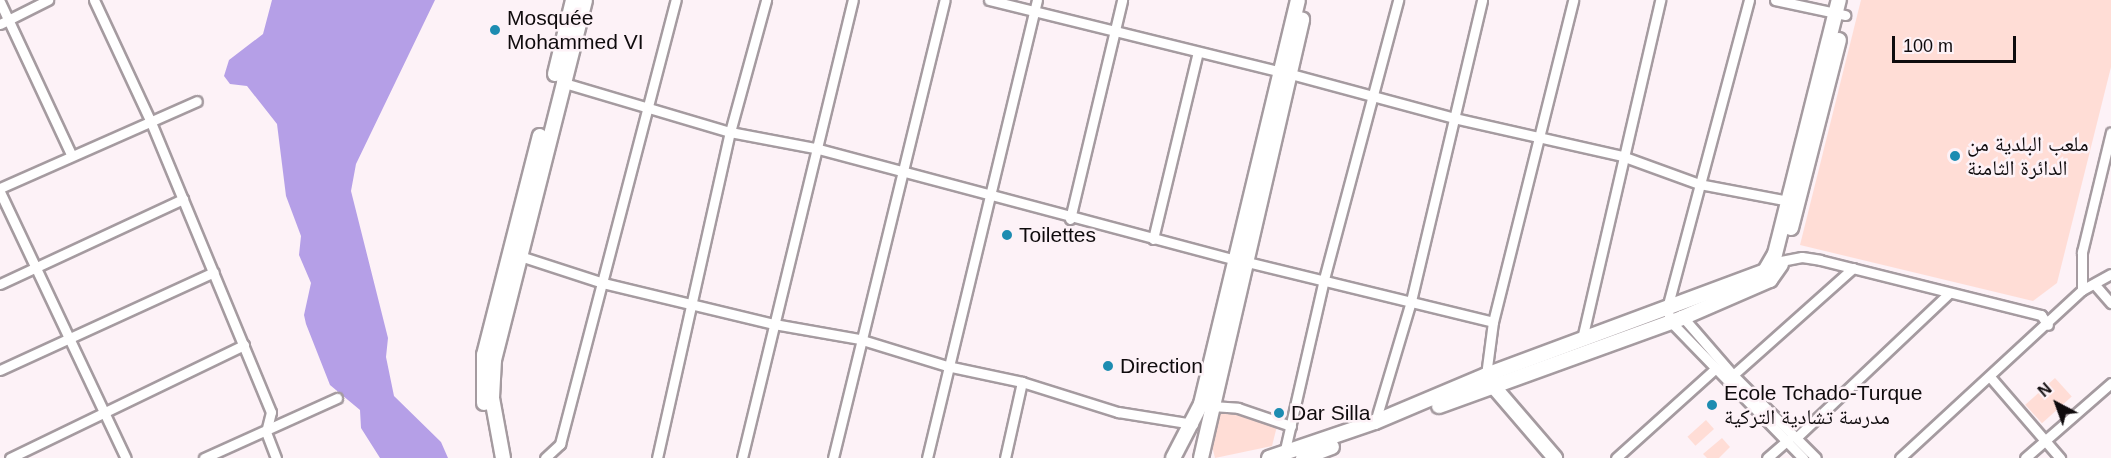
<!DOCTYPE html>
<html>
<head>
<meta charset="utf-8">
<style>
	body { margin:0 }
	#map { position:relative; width:2111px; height:458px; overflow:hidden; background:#fdf2f7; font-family:Arial,"Noto Naskh Arabic",sans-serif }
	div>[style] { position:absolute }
	.green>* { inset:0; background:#ffddd6; transform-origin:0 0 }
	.water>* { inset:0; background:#b59fe7 }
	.roads { filter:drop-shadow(2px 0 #a59ba0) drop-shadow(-2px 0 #a59ba0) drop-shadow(0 2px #a59ba0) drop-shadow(0 -2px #a59ba0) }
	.street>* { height:9px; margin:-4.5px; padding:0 4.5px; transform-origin:4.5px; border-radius:4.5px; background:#fff }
	.secondary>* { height:14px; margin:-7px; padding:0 7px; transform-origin:7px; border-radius:7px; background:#fff }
	.dots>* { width:16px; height:16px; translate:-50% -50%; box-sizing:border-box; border:3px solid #fdf2f7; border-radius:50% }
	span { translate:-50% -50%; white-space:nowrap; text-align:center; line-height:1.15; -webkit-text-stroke:5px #fdf2f7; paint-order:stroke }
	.poi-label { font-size:21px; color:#0f0b0d }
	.left { translate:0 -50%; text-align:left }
	.north { position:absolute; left:2027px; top:374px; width:60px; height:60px; -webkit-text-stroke:4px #fdf2f7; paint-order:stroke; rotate:319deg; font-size:16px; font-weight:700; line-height:24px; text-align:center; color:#0f0b0d }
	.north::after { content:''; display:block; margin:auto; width:21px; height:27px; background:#0f0b0d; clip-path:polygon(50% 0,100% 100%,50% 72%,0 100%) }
	.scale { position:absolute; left:1892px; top:36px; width:124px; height:27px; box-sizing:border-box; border:3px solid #0f0b0d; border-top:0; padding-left:8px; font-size:18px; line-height:21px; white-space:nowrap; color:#0f0b0d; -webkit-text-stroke:4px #fdf2f7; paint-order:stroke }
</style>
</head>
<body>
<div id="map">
	<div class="green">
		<i style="clip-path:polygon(1861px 0,2111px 0,2111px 67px,2057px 283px,2033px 301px,1800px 245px)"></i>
		<i style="left:2055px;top:378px;width:25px;height:40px;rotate:48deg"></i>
		<i style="clip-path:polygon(1217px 411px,1244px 414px,1277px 426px,1272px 446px,1215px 458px,1211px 442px)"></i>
		<i style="left:1706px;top:420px;width:12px;height:25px;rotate:48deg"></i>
		<i style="clip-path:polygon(1722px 438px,1730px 447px,1719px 458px,1707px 458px,1703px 454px)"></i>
	</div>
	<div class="water">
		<i style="clip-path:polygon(272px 0,435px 0,356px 164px,351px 191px,388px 338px,386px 357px,394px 396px,441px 442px,448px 458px,380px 458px,361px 428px,360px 410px,330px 385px,306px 324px,304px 315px,311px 283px,299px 255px,301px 236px,286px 196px,277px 124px,247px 86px,230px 84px,224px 76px,229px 60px,263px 34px)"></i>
	</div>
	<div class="roads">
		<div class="street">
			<i style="left:94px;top:0;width:132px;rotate:65deg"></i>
			<i style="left:150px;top:120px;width:316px;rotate:67.5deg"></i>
			<i style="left:271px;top:412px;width:21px;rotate:104deg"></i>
			<i style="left:266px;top:432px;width:28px;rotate:69deg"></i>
			<i style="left:989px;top:0;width:311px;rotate:13.8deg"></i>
			<i style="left:1291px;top:74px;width:169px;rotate:15.1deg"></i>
			<i style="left:1454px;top:118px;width:172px;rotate:12.7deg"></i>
			<i style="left:1622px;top:156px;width:82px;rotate:20deg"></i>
			<i style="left:1699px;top:184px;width:97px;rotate:10.7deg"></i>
			<i style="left:1749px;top:0;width:320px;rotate:104.9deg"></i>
			<i style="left:1667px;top:309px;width:14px;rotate:73deg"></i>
			<i style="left:1671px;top:322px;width:190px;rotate:45.9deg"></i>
			<i style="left:1775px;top:0;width:72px;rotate:12.1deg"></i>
			<i style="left:0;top:2px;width:168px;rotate:65deg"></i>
			<i style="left:0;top:24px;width:54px;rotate:-26.6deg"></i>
			<i style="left:561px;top:82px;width:176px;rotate:16.5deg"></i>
			<i style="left:730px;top:132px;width:86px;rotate:10.7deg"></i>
			<i style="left:815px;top:148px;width:437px;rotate:14.9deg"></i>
			<i style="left:0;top:188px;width:215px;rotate:-23.8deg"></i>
			<i style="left:0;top:192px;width:294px;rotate:64.7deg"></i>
			<i style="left:1070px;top:219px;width:225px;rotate:-76.6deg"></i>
			<i style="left:1153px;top:239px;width:192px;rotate:-76.5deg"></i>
			<i style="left:520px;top:256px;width:87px;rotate:18deg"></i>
			<i style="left:603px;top:283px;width:176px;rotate:13.5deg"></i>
			<i style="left:774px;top:324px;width:86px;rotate:10deg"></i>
			<i style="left:859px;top:339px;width:92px;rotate:17.1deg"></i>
			<i style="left:947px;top:366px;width:77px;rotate:12deg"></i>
			<i style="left:1022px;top:382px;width:101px;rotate:17.4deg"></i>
			<i style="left:1118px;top:412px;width:76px;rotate:9.1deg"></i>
			<i style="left:1781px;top:261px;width:21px;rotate:-11deg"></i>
			<i style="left:1802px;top:257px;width:18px;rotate:9deg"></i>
			<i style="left:1820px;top:260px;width:228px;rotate:14deg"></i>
			<i style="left:2041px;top:315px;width:12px;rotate:55deg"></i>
			<i style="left:1247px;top:262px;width:253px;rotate:13.7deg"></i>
			<i style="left:0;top:284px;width:202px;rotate:-24.9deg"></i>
			<i style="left:2096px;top:286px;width:23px;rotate:49deg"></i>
			<i style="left:2082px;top:290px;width:33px;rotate:-29deg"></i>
			<i style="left:1681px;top:315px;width:79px;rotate:49.1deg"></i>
			<i style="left:1733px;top:375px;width:117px;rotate:45deg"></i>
			<i style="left:1582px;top:339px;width:348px;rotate:-77deg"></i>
			<i style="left:0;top:370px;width:235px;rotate:-24.6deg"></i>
			<i style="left:1486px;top:375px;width:53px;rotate:-82.5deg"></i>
			<i style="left:1493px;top:322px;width:332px;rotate:-76deg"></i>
			<i style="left:1733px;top:375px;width:161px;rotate:-41.7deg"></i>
			<i style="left:1991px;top:378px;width:106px;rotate:49.2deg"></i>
			<i style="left:1212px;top:406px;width:26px;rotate:4deg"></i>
			<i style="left:1238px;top:408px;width:56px;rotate:18.8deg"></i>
			<i style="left:1375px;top:422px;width:126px;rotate:-73.4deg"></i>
			<i style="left:1411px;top:301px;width:309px;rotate:-76.7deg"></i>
			<i style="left:1797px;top:437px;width:208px;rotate:-43.4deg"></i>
			<i style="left:1284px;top:454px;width:180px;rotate:-77.1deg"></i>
			<i style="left:1324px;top:279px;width:289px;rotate:-75.1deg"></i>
			<i style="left:10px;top:458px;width:260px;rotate:-25.8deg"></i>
			<i style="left:204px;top:458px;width:146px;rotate:-24.3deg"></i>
			<i style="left:545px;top:458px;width:21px;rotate:-43deg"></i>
			<i style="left:560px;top:444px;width:459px;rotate:-75.4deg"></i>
			<i style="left:657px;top:458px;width:334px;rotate:-77.4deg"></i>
			<i style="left:730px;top:132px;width:137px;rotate:-74.7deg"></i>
			<i style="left:742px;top:458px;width:471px;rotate:-76.4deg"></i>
			<i style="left:833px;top:458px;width:471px;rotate:-76.3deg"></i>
			<i style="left:927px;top:458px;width:471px;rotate:-76.5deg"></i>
			<i style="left:1005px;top:458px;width:78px;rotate:-77.4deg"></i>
			<i style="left:1616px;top:458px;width:133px;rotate:-42deg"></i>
			<i style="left:1767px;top:458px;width:28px;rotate:-41deg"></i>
			<i style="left:1900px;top:458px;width:248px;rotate:-42.7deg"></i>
			<i style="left:2082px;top:290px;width:38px;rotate:-90deg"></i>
			<i style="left:2082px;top:252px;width:123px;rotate:-76.4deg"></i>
			<i style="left:2025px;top:458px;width:114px;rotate:-41.1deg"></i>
		</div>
		<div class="secondary">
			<i style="left:555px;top:74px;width:76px;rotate:-76.3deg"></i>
			<i style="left:1791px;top:228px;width:194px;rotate:-75.7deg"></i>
			<i style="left:1488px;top:380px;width:103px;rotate:49.3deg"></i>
			<i style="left:484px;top:403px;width:48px;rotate:-90deg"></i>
			<i style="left:484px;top:355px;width:226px;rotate:-75.7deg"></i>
			<i style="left:1439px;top:406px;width:258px;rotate:-19.9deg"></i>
			<i style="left:1682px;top:318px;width:96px;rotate:-23.4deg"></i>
			<i style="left:1770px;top:280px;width:19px;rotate:-55deg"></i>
			<i style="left:503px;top:458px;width:61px;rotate:-100.4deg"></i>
			<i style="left:492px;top:398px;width:38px;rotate:-87deg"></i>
			<i style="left:494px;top:360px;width:371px;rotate:-75.8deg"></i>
			<i style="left:1173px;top:458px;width:61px;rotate:-62.6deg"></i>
			<i style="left:1201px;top:404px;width:415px;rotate:-76.5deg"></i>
			<i style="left:1201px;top:458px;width:450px;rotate:-77deg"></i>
			<i style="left:1269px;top:458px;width:112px;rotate:-18.8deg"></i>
			<i style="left:1375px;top:422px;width:121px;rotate:-22.9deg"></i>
			<i style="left:1486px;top:375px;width:298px;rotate:-20.4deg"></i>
			<i style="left:1765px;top:271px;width:20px;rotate:-60deg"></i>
			<i style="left:1775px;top:254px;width:262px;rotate:-75.9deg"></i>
			<i style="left:1303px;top:458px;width:31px;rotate:-21deg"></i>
		</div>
	</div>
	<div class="dots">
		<i style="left:495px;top:30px;background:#1d8cb1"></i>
		<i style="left:1955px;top:156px;background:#1d8cb1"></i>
		<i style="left:1007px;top:235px;background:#1d8cb1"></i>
		<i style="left:1108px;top:366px;background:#1d8cb1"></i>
		<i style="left:1712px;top:405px;background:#1d8cb1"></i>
		<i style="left:1279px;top:413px;background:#1d8cb1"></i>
	</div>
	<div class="poi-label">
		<span class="left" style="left:507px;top:30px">Mosquée<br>Mohammed VI</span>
		<span class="left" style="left:1967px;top:156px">ملعب البلدية من<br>الدائرة الثامنة</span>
		<span class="left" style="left:1019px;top:235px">Toilettes</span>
		<span class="left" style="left:1120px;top:366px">Direction</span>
		<span class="left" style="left:1724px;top:405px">Ecole Tchado-Turque<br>مدرسة تشادية التركية</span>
		<span class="left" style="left:1291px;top:413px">Dar Silla</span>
	</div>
	<div class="north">N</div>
	<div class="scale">100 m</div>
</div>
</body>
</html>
